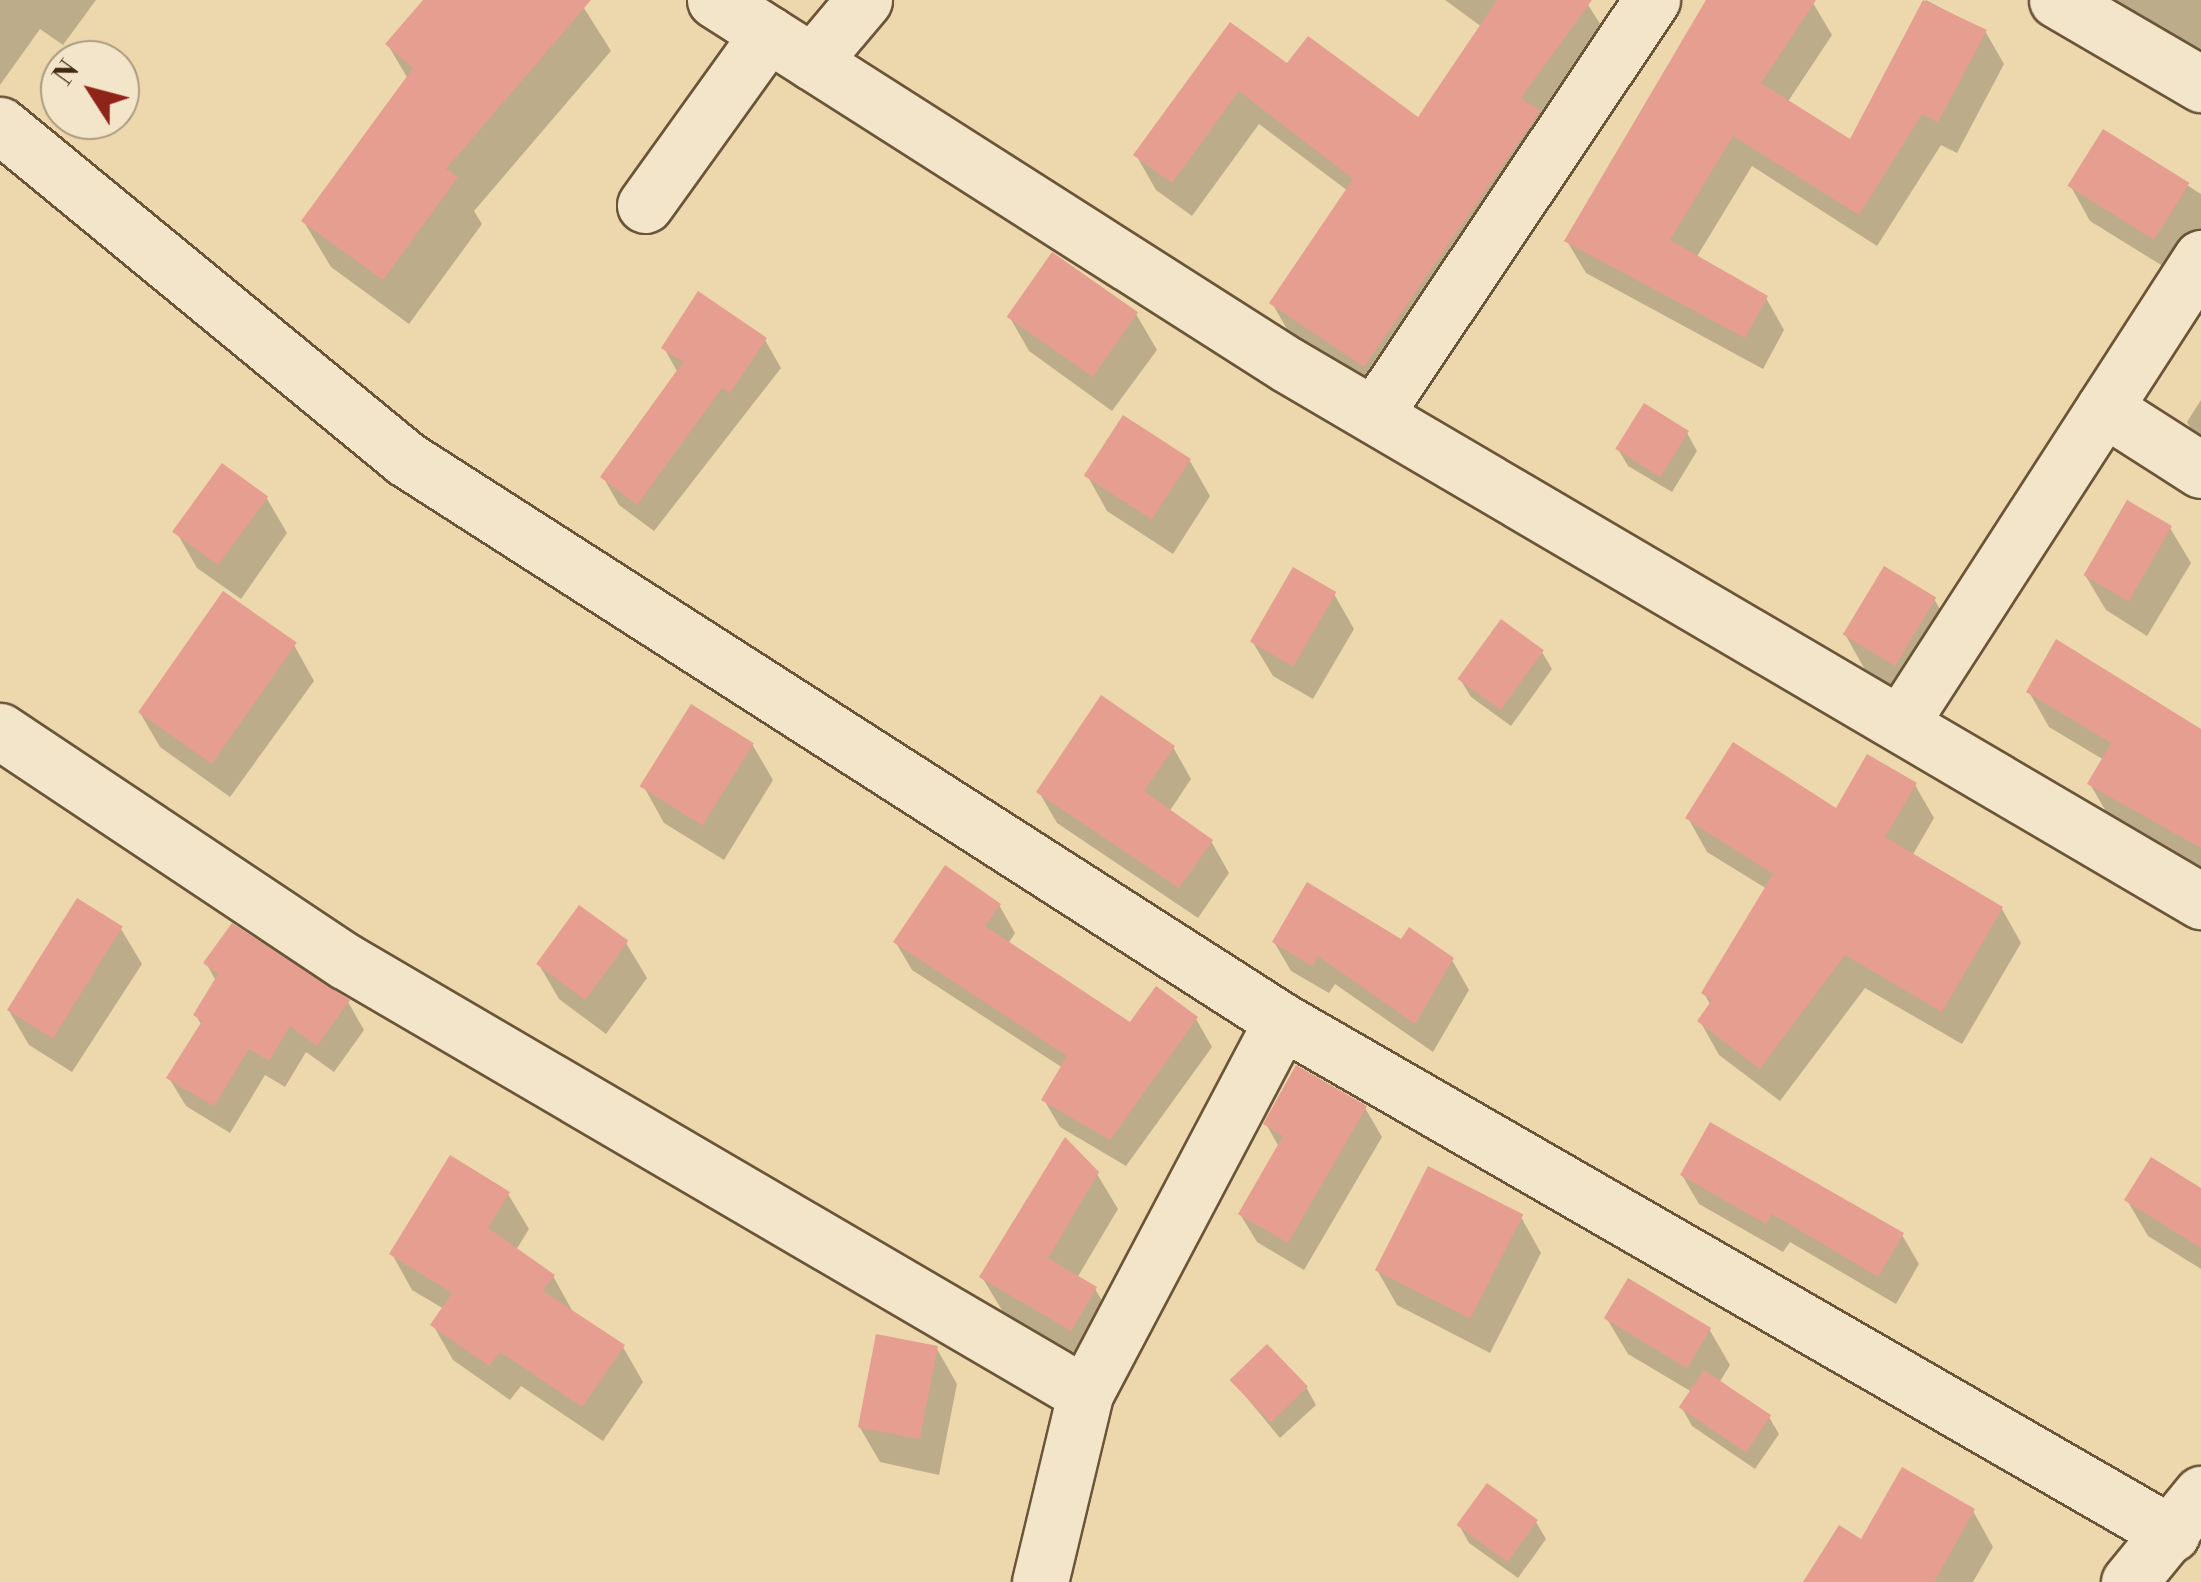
<!DOCTYPE html>
<html>
<head>
<meta charset="utf-8">
<style>
	body { margin:0 }
	#map { position:relative; width:2201px; height:1582px; overflow:hidden; background:#edd7ad; font-family:"Libre Bodoni",serif }
	div>[style] { position:absolute }
	.shadow>* { inset:0; background:#0003 }
	.building>* { inset:0; background:#e59e90; transform-origin:0 0 }
	.roads { filter:drop-shadow(2px 0 #6b5538) drop-shadow(-2px 0 #6b5538) drop-shadow(0 2px #6b5538) drop-shadow(0 -2px #6b5538) }
	.minor>* { height:55px; margin:-27.5px; padding:0 27.5px; transform-origin:27.5px; border-radius:27.5px; background:#f3e5ca }
	span { translate:-50% -50%; white-space:nowrap; text-align:center; line-height:1.15; -webkit-text-stroke:8px #f3e5ca; paint-order:stroke }
	.north { position:absolute; left:40px; top:40px; width:100px; height:100px; box-sizing:border-box; background:#f3e5ca; border:2px solid #ab9a80; border-radius:50%; rotate:306deg; font-size:28px; font-weight:700; line-height:40px; text-align:center; color:#402a11 }
	.north::after { content:''; display:block; margin:auto; width:35px; height:45px; background:#8f2418; clip-path:polygon(50% 0,100% 100%,50% 72%,0 100%) }
</style>
</head>
<body>
<div id="map">
	<div class="shadow">
		<i style="clip-path:polygon(0 0,96px 0,63px 45px,40px 29px,0 85px)"></i>
		<i style="clip-path:polygon(426px 0,579px 0,611px 51px,474px 211px,482px 224px,409px 324px,331px 267px,304px 222px,408px 79px,388px 45px)"></i>
		<i style="clip-path:polygon(1445px 0,1585px 0,1609px 38px,1384px 400px,1292px 338px,1272px 303px,1348px 191px,1259px 124px,1192px 216px,1156px 190px,1136px 155px,1231px 25px,1288px 67px,1418px 121px,1482px 27px)"></i>
		<i style="clip-path:polygon(1709px 0,1813px 3px,1832px 35px,1787px 103px,1851px 143px,1926px 0,1985px 31px,2004px 64px,1957px 153px,1941px 145px,1877px 246px,1752px 166px,1696px 258px,1766px 298px,1784px 330px,1763px 369px,1586px 273px,1567px 241px)"></i>
		<i style="clip-path:polygon(2115px 0,2201px 0,2201px 66px,2117px 4px)"></i>
		<i style="clip-path:polygon(2104px 133px,2201px 194px,2201px 263px,2174px 273px,2090px 221px,2070px 185px)"></i>
		<i style="clip-path:polygon(1136px 314px,1157px 350px,1112px 411px,1029px 351px,1009px 316px)"></i>
		<i style="clip-path:polygon(765px 340px,781px 368px,654px 531px,619px 505px,603px 477px,678px 373px,664px 348px)"></i>
		<i style="clip-path:polygon(2201px 400px,2201px 447px,2187px 422px)"></i>
		<i style="clip-path:polygon(1687px 433px,1697px 451px,1672px 492px,1628px 466px,1618px 449px)"></i>
		<i style="clip-path:polygon(1190px 461px,1210px 496px,1173px 554px,1107px 511px,1087px 475px)"></i>
		<i style="clip-path:polygon(266px 497px,287px 533px,241px 599px,197px 568px,177px 533px)"></i>
		<i style="clip-path:polygon(2170px 528px,2191px 563px,2147px 636px,2106px 610px,2085px 575px)"></i>
		<i style="clip-path:polygon(1334px 594px,1354px 629px,1313px 699px,1273px 676px,1252px 641px)"></i>
		<i style="clip-path:polygon(1934px 599px,1955px 634px,1915px 700px,1865px 670px,1845px 634px)"></i>
		<i style="clip-path:polygon(294px 645px,314px 681px,230px 797px,160px 747px,139px 711px)"></i>
		<i style="clip-path:polygon(1542px 652px,1552px 669px,1511px 726px,1471px 697px,1460px 679px)"></i>
		<i style="clip-path:polygon(2029px 692px,2201px 732px,2201px 870px,2111px 820px,2090px 784px,2104px 760px,2049px 727px)"></i>
		<i style="clip-path:polygon(752px 744px,773px 780px,724px 860px,664px 823px,644px 787px)"></i>
		<i style="clip-path:polygon(1173px 747px,1191px 779px,1169px 812px,1211px 841px,1229px 873px,1198px 918px,1057px 823px,1039px 792px)"></i>
		<i style="clip-path:polygon(1915px 785px,1934px 818px,1912px 856px,2002px 909px,2021px 943px,1962px 1044px,1865px 988px,1780px 1101px,1719px 1055px,1700px 1021px,1711px 1006px,1704px 993px,1767px 889px,1707px 852px,1688px 818px,1837px 811px)"></i>
		<i style="clip-path:polygon(999px 905px,1015px 933px,1008px 944px,1131px 1025px,1196px 1019px,1212px 1047px,1126px 1166px,1060px 1127px,1044px 1100px,1063px 1068px,912px 970px,896px 943px)"></i>
		<i style="clip-path:polygon(121px 929px,142px 964px,72px 1072px,29px 1045px,8px 1009px)"></i>
		<i style="clip-path:polygon(1274px 942px,1401px 942px,1452px 960px,1469px 990px,1433px 1052px,1335px 984px,1329px 993px,1291px 971px)"></i>
		<i style="clip-path:polygon(626px 943px,647px 978px,606px 1034px,559px 999px,538px 963px)"></i>
		<i style="clip-path:polygon(206px 963px,348px 1002px,364px 1030px,334px 1072px,306px 1052px,285px 1087px,265px 1075px,230px 1133px,186px 1106px,169px 1078px,202px 1026px,196px 1015px,216px 981px)"></i>
		<i style="clip-path:polygon(1365px 1108px,1382px 1137px,1304px 1270px,1257px 1242px,1240px 1214px,1279px 1147px,1266px 1124px)"></i>
		<i style="clip-path:polygon(1097px 1174px,1118px 1209px,1077px 1278px,1095px 1289px,1116px 1324px,1092px 1365px,1003px 1312px,982px 1277px)"></i>
		<i style="clip-path:polygon(1682px 1175px,1902px 1235px,1919px 1264px,1896px 1304px,1790px 1242px,1783px 1252px,1699px 1204px)"></i>
		<i style="clip-path:polygon(2201px 1191px,2201px 1269px,2148px 1236px,2127px 1200px)"></i>
		<i style="clip-path:polygon(508px 1194px,529px 1229px,516px 1250px,553px 1276px,573px 1312px,623px 1347px,643px 1382px,603px 1441px,521px 1386px,510px 1400px,453px 1360px,433px 1325px,444px 1309px,412px 1290px,392px 1254px)"></i>
		<i style="clip-path:polygon(1521px 1217px,1541px 1253px,1490px 1353px,1397px 1305px,1377px 1270px)"></i>
		<i style="clip-path:polygon(1607px 1319px,1709px 1329px,1730px 1365px,1719px 1383px,1769px 1417px,1779px 1434px,1755px 1469px,1692px 1426px,1682px 1408px,1692px 1392px,1628px 1354px)"></i>
		<i style="clip-path:polygon(937px 1349px,957px 1384px,939px 1475px,880px 1462px,859px 1426px)"></i>
		<i style="clip-path:polygon(1232px 1380px,1306px 1387px,1316px 1405px,1280px 1438px)"></i>
		<i style="clip-path:polygon(1973px 1511px,1993px 1547px,1973px 1582px,1805px 1582px,1862px 1542px)"></i>
		<i style="clip-path:polygon(1536px 1522px,1546px 1539px,1518px 1578px,1469px 1543px,1459px 1525px)"></i>
	</div>
	<div class="building">
		<i style="clip-path:polygon(423px 0,591px 0,446px 169px,458px 177px,383px 280px,301px 221px,413px 68px,385px 44px)"></i>
		<i style="clip-path:polygon(1497px 0,1592px 0,1521px 98px,1540px 111px,1364px 367px,1269px 303px,1353px 179px,1239px 91px,1172px 183px,1133px 155px,1230px 22px,1287px 63px,1308px 36px,1418px 117px)"></i>
		<i style="clip-path:polygon(1706px 0,1816px 0,1761px 83px,1850px 139px,1923px 0,1987px 30px,1938px 122px,1922px 114px,1859px 215px,1733px 136px,1670px 240px,1768px 296px,1745px 338px,1564px 241px)"></i>
		<i style="left:2103px;top:129px;width:102px;height:67px;rotate:32deg"></i>
		<i style="left:1052px;top:252px;width:105px;height:79px;rotate:35deg"></i>
		<i style="clip-path:polygon(698px 291px,767px 338px,730px 393px,722px 388px,637px 505px,600px 477px,683px 362px,661px 348px)"></i>
		<i style="left:1644px;top:403px;width:53px;height:54px;rotate:32deg"></i>
		<i style="left:1123px;top:415px;width:81px;height:72px;rotate:33deg"></i>
		<i style="left:222px;top:463px;width:57px;height:85px;rotate:36deg"></i>
		<i style="left:2127px;top:500px;width:52px;height:87px;rotate:30deg"></i>
		<i style="left:1884px;top:566px;width:61px;height:80px;rotate:31deg"></i>
		<i style="left:1293px;top:567px;width:50px;height:86px;rotate:30deg"></i>
		<i style="left:223px;top:591px;width:90px;height:148px;rotate:35deg"></i>
		<i style="left:1501px;top:619px;width:53px;height:74px;rotate:36deg"></i>
		<i style="clip-path:polygon(2056px 639px,2201px 729px,2201px 848px,2087px 784px,2111px 743px,2026px 692px)"></i>
		<i style="clip-path:polygon(1101px 695px,1175px 746px,1144px 791px,1213px 840px,1179px 888px,1036px 792px)"></i>
		<i style="left:691px;top:704px;width:74px;height:97px;rotate:32deg"></i>
		<i style="clip-path:polygon(1733px 742px,1836px 808px,1867px 754px,1917px 783px,1885px 837px,2003px 907px,1942px 1012px,1845px 955px,1760px 1069px,1697px 1021px,1712px 1000px,1701px 993px,1773px 874px,1685px 818px)"></i>
		<i style="clip-path:polygon(945px 865px,1001px 904px,985px 926px,1130px 1022px,1156px 986px,1198px 1017px,1110px 1140px,1041px 1100px,1067px 1056px,893px 942px)"></i>
		<i style="clip-path:polygon(1307px 882px,1401px 939px,1409px 927px,1454px 958px,1415px 1024px,1318px 956px,1312px 966px,1272px 942px)"></i>
		<i style="left:77px;top:898px;width:54px;height:132px;rotate:32deg"></i>
		<i style="left:579px;top:905px;width:61px;height:73px;rotate:36deg"></i>
		<i style="clip-path:polygon(232px 923px,350px 1000px,317px 1046px,290px 1026px,269px 1061px,249px 1049px,214px 1106px,166px 1078px,202px 1021px,193px 1015px,218px 974px,203px 963px)"></i>
		<i style="clip-path:polygon(1296px 1065px,1367px 1106px,1288px 1243px,1238px 1214px,1283px 1136px,1263px 1124px)"></i>
		<i style="clip-path:polygon(1710px 1122px,1904px 1233px,1878px 1277px,1772px 1214px,1766px 1224px,1680px 1175px)"></i>
		<i style="clip-path:polygon(1065px 1137px,1099px 1172px,1048px 1258px,1097px 1287px,1071px 1331px,979px 1277px)"></i>
		<i style="clip-path:polygon(450px 1155px,510px 1192px,488px 1228px,555px 1275px,543px 1291px,625px 1345px,582px 1407px,500px 1352px,489px 1366px,430px 1325px,452px 1293px,389px 1254px)"></i>
		<i style="clip-path:polygon(2151px 1157px,2201px 1188px,2201px 1248px,2124px 1200px)"></i>
		<i style="left:1428px;top:1166px;width:107px;height:117px;rotate:27deg"></i>
		<i style="left:1628px;top:1278px;width:97px;height:47px;rotate:31deg"></i>
		<i style="left:876px;top:1334px;width:63px;height:95px;rotate:11deg"></i>
		<i style="left:1267px;top:1344px;width:59px;height:52px;rotate:46deg"></i>
		<i style="left:1704px;top:1370px;width:81px;height:45px;rotate:34deg"></i>
		<i style="clip-path:polygon(1902px 1467px,1975px 1509px,1934px 1582px,1803px 1582px,1839px 1525px,1861px 1539px)"></i>
		<i style="left:1487px;top:1483px;width:63px;height:52px;rotate:36deg"></i>
	</div>
	<div class="roads">
		<div class="minor">
			<i style="left:715px;top:0;width:679px;rotate:32.5deg"></i>
			<i style="left:1288px;top:365px;width:1059px;rotate:30.42deg"></i>
			<i style="left:2057px;top:0;width:167px;rotate:30.3deg"></i>
			<i style="left:812px;top:62px;width:81px;rotate:-50deg"></i>
			<i style="left:0;top:125px;width:526px;rotate:39.44deg"></i>
			<i style="left:406px;top:459px;width:1041px;rotate:32.68deg"></i>
			<i style="left:1282px;top:1021px;width:1027px;rotate:29.96deg"></i>
			<i style="left:645px;top:205px;width:211px;rotate:-54.3deg"></i>
			<i style="left:2104px;top:408px;width:115px;rotate:32.6deg"></i>
			<i style="left:1374px;top:415px;width:500px;rotate:-56.2deg"></i>
			<i style="left:1900px;top:724px;width:555px;rotate:-57.14deg"></i>
			<i style="left:0;top:731px;width:415px;rotate:33.7deg"></i>
			<i style="left:345px;top:961px;width:857px;rotate:30.33deg"></i>
			<i style="left:1085px;top:1394px;width:422px;rotate:-62.2deg"></i>
			<i style="left:1040px;top:1582px;width:193px;rotate:-76.5deg"></i>
			<i style="left:2129px;top:1582px;width:114px;rotate:-50.7deg"></i>
		</div>
	</div>
	<div class="north">N</div>
</div>
</body>
</html>
